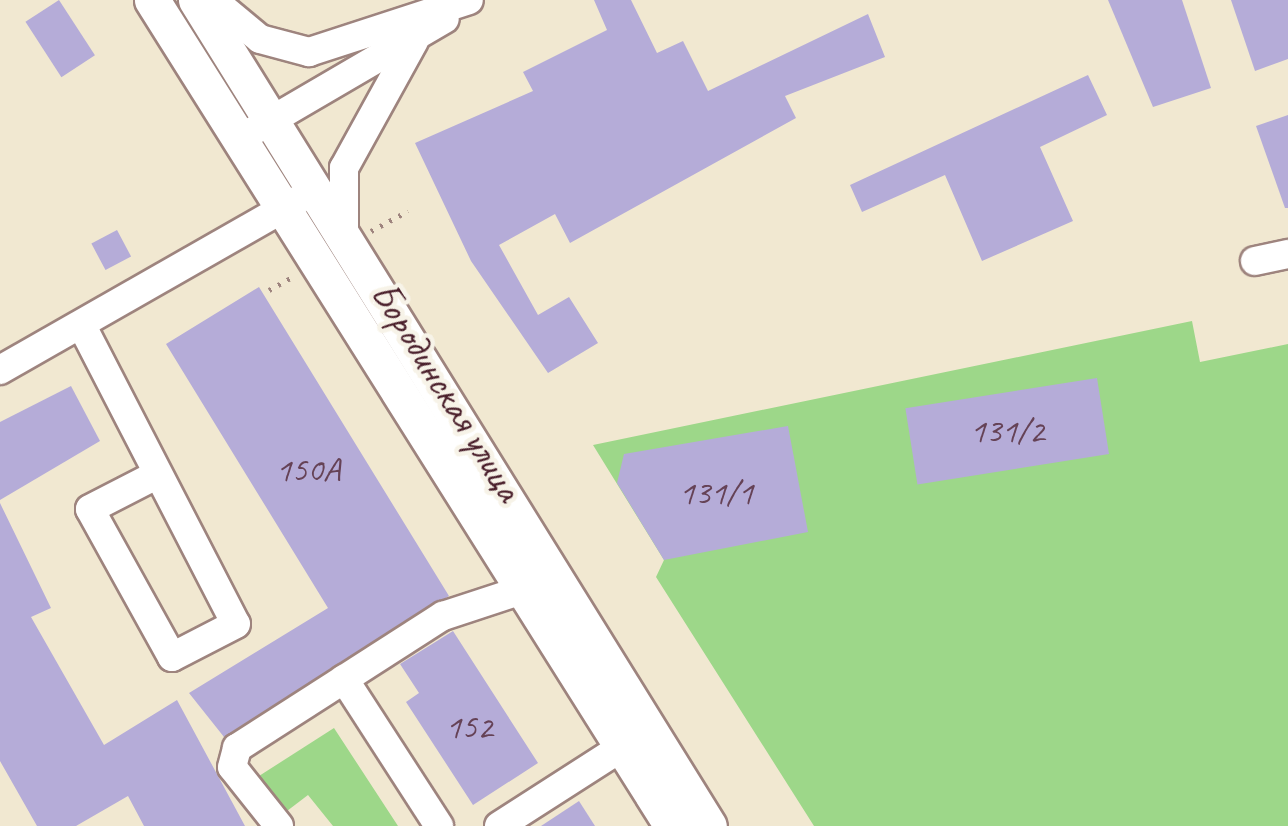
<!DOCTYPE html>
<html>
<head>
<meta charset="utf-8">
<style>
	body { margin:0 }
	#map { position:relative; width:1288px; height:826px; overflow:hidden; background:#f1e8d1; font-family:Caveat,sans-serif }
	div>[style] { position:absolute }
	.green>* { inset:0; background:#9dd789 }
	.building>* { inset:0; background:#b5acd8; transform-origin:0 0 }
	.path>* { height:5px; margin-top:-2.5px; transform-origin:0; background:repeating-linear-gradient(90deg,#9e847e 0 2.5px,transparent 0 10.5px) }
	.roads { filter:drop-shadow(2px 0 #9e847e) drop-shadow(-2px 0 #9e847e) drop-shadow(0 2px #9e847e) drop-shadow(0 -2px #9e847e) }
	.minor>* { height:28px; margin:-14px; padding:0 14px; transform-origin:14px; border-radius:14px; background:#fff }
	.major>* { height:35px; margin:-17.5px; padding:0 17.5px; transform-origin:17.5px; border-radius:17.5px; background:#fff }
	span { translate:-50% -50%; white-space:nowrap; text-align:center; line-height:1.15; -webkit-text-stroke:9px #f7f3e8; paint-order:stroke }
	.number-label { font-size:35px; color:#654256 }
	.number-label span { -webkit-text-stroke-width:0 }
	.street-label { font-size:40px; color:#4a1f2b }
</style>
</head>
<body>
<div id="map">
	<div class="green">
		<i style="clip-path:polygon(1192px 321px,1200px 362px,1288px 344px,1288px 826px,814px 826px,656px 577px,664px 560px,593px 445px)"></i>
		<i style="clip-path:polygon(334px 728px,398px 826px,333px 826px,308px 795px,287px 811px,259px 776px)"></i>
	</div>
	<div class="building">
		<i style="left:59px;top:0;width:66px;height:40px;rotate:57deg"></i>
		<i style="clip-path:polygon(594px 0,631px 0,657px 53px,683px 41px,708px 91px,868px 14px,885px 57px,785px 96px,796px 118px,570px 243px,555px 214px,499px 245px,538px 315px,569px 297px,598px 343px,548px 373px,471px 261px,415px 143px,533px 91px,523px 72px,607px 30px)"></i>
		<i style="clip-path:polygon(1108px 0,1182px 0,1211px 88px,1153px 107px)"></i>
		<i style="clip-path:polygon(1231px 0,1288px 0,1288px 59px,1255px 71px)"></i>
		<i style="clip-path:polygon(1088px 75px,1107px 115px,1040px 147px,1073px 221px,982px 261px,945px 175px,862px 212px,850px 185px)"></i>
		<i style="clip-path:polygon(1288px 115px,1288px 208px,1285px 208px,1256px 126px)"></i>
		<i style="left:117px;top:230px;width:30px;height:29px;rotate:62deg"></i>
		<i style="clip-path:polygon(259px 287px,449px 596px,224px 737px,189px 693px,328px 608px,166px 344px)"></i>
		<i style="left:1097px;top:378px;width:77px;height:194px;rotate:81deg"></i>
		<i style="clip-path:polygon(71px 386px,100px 441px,0 500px,0 422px)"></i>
		<i style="clip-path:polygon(788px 426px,808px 532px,664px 560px,617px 483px,624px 454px)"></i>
		<i style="clip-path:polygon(0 503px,51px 608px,31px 617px,104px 745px,177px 700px,245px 826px,144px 826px,128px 796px,76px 826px,37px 826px,0 761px)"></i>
		<i style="clip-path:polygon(453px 631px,538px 763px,473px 805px,406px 702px,419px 693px,400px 664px)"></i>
		<i style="clip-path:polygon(579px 801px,595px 826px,541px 826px)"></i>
	</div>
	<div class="path">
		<i style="left:371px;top:231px;width:42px;rotate:-28.4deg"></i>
		<i style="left:269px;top:290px;width:26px;rotate:-29deg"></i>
	</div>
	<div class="roads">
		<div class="minor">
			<i style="left:213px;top:0;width:61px;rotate:39.7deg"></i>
			<i style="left:260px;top:39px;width:51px;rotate:14.9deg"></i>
			<i style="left:309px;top:52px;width:168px;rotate:-18deg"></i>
			<i style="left:253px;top:131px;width:222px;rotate:-30.3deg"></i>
			<i style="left:344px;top:240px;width:72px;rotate:-90deg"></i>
			<i style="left:344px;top:168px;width:145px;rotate:-61.1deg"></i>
			<i style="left:1255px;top:261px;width:34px;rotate:-12deg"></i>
			<i style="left:82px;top:326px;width:335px;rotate:62.7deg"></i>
			<i style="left:236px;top:624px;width:72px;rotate:152.7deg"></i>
			<i style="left:172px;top:657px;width:169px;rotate:-119deg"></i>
			<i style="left:90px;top:509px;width:76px;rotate:-27.2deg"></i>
			<i style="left:0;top:370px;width:343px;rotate:-29.7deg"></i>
			<i style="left:344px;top:679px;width:175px;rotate:57.1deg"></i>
			<i style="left:279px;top:826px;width:75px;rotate:-128.5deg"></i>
			<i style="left:232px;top:767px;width:20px;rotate:-75deg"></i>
			<i style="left:237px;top:748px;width:245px;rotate:-32.7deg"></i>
			<i style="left:443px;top:616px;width:83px;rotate:-18.2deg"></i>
			<i style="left:499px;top:826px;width:146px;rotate:-32.7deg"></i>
		</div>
		<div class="major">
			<i style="left:152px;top:0;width:976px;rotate:57.81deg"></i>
			<i style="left:196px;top:0;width:972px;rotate:58.16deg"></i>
		</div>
	</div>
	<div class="number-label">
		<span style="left:1007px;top:431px">131/2</span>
		<span style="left:308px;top:470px">150А</span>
		<span style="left:716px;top:493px">131/1</span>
		<span style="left:469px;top:727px">152</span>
	</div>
	<div class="street-label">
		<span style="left:447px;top:391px;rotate:58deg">Бородинская улица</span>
	</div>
</div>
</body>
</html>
